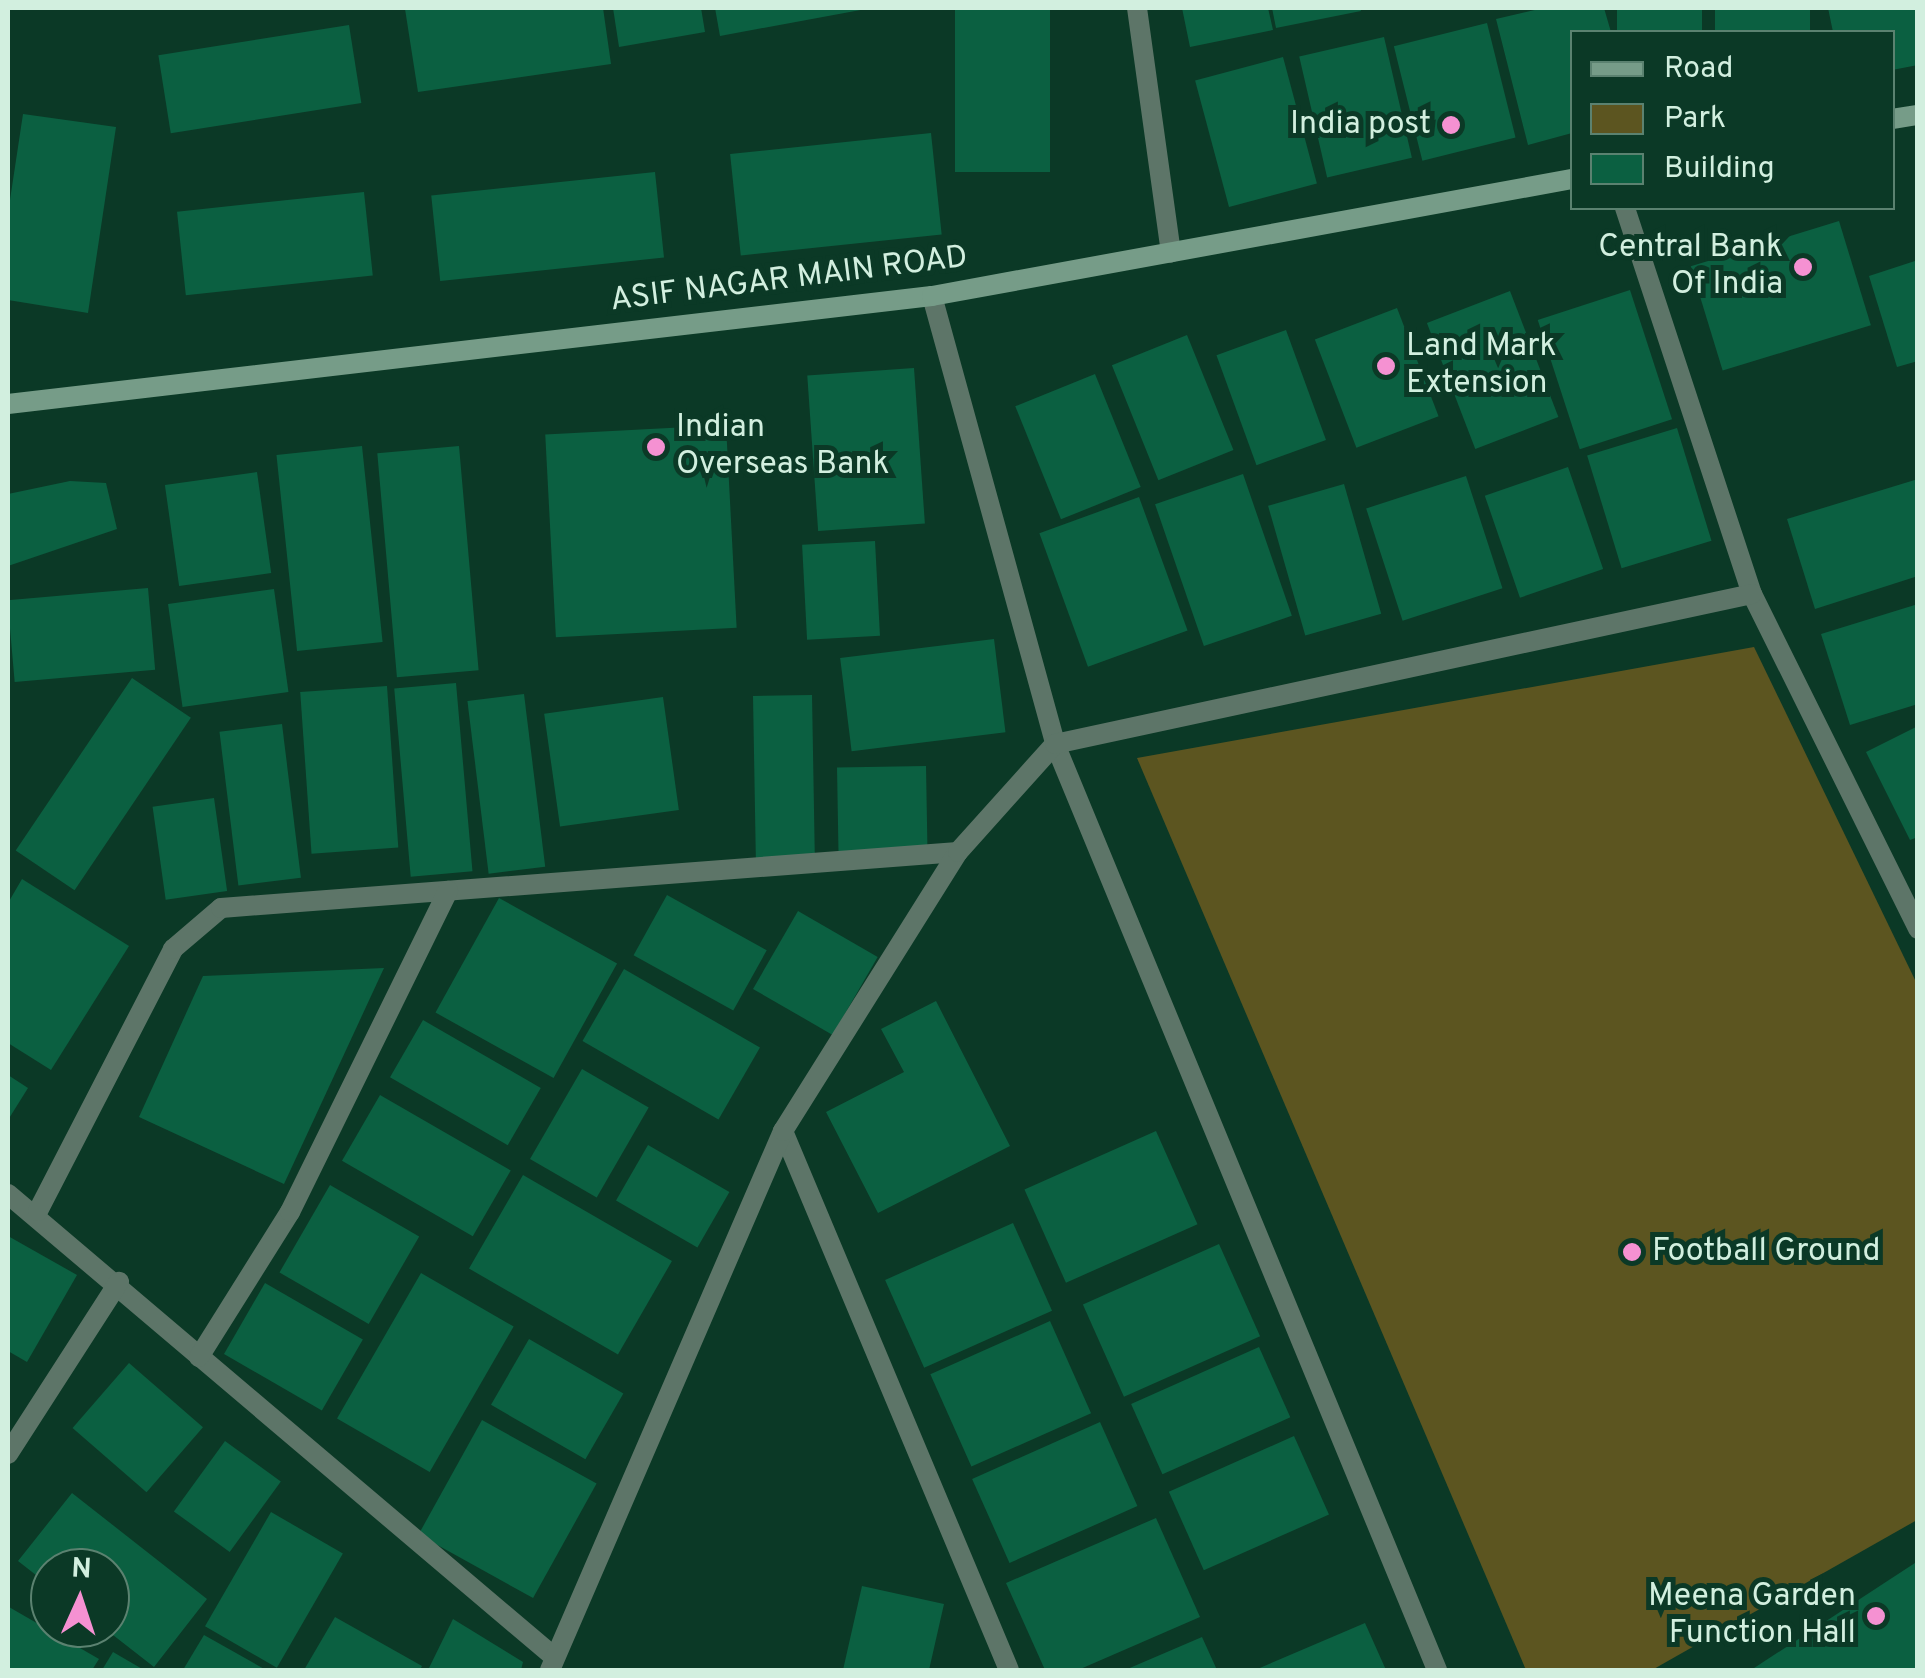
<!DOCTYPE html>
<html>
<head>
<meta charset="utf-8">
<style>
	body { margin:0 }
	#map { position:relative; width:1925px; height:1678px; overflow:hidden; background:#0b3926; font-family:Overpass,sans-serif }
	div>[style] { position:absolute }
	.green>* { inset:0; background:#5c5520 }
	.building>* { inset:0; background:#0b6041; transform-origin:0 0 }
	.street>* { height:20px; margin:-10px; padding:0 10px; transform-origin:10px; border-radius:10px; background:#5d7568 }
	.secondary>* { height:20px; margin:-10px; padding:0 10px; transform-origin:10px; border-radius:10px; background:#769c88 }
	.dots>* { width:28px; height:28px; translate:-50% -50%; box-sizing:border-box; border:5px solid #0b3926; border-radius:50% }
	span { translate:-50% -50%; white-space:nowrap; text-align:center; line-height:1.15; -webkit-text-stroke:10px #0b3926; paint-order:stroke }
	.poi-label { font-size:32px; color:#d2efdf }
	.right { translate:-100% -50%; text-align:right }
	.left { translate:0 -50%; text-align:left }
	.street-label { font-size:32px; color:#d2efdf }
	.frame { position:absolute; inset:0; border:10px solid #d2efdf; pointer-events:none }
	.legend { position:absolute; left:1570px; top:30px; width:325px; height:180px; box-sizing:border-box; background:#0b3926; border:2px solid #5b8270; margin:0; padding:12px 18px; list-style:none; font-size:30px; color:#d2efdf }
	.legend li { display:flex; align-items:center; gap:20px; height:50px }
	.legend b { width:50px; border:2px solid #5b8270 }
	.north { position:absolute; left:30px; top:1548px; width:100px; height:100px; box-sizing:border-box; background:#0b3926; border:2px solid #5b8270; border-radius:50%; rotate:3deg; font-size:28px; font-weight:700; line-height:40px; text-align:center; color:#d2efdf }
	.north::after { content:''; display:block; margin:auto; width:35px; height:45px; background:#f591d2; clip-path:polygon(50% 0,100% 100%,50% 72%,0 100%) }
</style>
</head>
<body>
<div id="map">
	<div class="green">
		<i style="clip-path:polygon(1754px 647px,1917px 984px,1917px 1520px,1652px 1670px,1526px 1670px,1137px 758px)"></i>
	</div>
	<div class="building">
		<i style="clip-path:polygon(415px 8px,603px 8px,611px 64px,418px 92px,405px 9px)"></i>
		<i style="clip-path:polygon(613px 8px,701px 8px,705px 32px,619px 47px)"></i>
		<i style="clip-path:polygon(715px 8px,866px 8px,866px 9px,720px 36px)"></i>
		<i style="left:955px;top:8px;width:95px;height:164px"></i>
		<i style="clip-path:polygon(1182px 8px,1268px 8px,1273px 30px,1190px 47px)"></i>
		<i style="clip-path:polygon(1272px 8px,1360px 8px,1361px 11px,1276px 28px)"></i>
		<i style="clip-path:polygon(1543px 8px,1604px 8px,1611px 32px,1572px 32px,1572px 133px,1528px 145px,1496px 19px)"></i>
		<i style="left:1617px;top:8px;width:85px;height:25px"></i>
		<i style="left:1715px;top:8px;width:95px;height:25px"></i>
		<i style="clip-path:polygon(1828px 8px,1916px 8px,1918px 65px,1892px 70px,1892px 32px,1833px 32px)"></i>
		<i style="left:1487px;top:23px;width:118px;height:96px;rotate:76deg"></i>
		<i style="left:349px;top:25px;width:79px;height:193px;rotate:81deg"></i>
		<i style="left:1384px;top:37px;width:124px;height:87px;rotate:77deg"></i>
		<i style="left:1283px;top:57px;width:131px;height:91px;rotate:75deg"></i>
		<i style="clip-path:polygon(23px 114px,116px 127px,88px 313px,8px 300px,8px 213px)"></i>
		<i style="left:931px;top:133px;width:102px;height:202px;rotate:84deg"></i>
		<i style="left:655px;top:172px;width:86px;height:225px;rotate:84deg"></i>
		<i style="left:364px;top:192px;width:84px;height:188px;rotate:84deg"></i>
		<i style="left:1839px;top:221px;width:109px;height:155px;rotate:73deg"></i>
		<i style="clip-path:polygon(1918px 260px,1918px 361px,1897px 367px,1869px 276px)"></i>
		<i style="left:1630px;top:290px;width:136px;height:97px;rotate:72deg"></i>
		<i style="left:1510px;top:291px;width:135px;height:89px;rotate:69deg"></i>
		<i style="left:1397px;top:308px;width:116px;height:88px;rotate:69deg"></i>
		<i style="left:1286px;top:330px;width:117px;height:74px;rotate:70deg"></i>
		<i style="left:1187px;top:335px;width:124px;height:81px;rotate:68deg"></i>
		<i style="left:914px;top:368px;width:156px;height:107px;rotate:86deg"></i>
		<i style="left:1095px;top:374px;width:122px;height:86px;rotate:68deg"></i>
		<i style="left:726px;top:425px;width:203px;height:181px;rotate:87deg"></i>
		<i style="left:1677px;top:428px;width:118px;height:94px;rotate:73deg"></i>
		<i style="left:362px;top:446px;width:197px;height:86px;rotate:84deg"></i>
		<i style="left:459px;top:446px;width:225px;height:82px;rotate:85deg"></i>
		<i style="left:1568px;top:467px;width:108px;height:88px;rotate:71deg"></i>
		<i style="left:257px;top:472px;width:102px;height:93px;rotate:82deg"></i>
		<i style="left:1243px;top:474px;width:150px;height:93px;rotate:71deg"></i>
		<i style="left:1466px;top:476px;width:118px;height:105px;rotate:72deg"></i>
		<i style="clip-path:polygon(1918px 479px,1918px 576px,1815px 609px,1787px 519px)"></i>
		<i style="clip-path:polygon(70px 481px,106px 483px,117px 529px,8px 566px,8px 494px)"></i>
		<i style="left:1344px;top:484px;width:135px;height:79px;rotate:74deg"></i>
		<i style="left:1139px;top:497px;width:142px;height:106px;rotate:70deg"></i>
		<i style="left:875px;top:541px;width:95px;height:73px;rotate:87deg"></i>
		<i style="left:148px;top:588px;width:82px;height:141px;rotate:85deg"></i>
		<i style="left:274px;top:589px;width:104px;height:107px;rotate:82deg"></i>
		<i style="clip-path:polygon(1918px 604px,1918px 704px,1850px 725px,1821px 634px)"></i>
		<i style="left:994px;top:639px;width:94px;height:155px;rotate:83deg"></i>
		<i style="left:132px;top:678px;width:71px;height:208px;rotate:34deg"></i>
		<i style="left:456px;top:683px;width:189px;height:62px;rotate:85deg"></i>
		<i style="left:387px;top:686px;width:162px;height:87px;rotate:86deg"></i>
		<i style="left:524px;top:694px;width:174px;height:57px;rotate:83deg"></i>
		<i style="left:812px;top:695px;width:167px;height:59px;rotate:89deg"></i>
		<i style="left:663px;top:697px;width:114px;height:120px;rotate:82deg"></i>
		<i style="left:282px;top:724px;width:155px;height:63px;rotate:83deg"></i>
		<i style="clip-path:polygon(1918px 726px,1918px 837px,1910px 840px,1866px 752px)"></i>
		<i style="left:926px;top:766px;width:86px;height:89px;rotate:89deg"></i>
		<i style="left:214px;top:798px;width:94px;height:62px;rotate:82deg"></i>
		<i style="clip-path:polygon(22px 879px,129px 946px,51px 1070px,8px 1043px,8px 903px)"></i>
		<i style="left:667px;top:895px;width:114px;height:69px;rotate:29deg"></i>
		<i style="left:499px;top:898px;width:135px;height:131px;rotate:29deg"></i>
		<i style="left:798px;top:911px;width:92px;height:90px;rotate:30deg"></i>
		<i style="clip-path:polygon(384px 968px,284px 1184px,139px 1117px,203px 976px)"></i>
		<i style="left:624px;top:969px;width:157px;height:83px;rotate:30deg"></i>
		<i style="clip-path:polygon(936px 1001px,1010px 1146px,878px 1213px,826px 1112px,904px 1072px,881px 1029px)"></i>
		<i style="left:423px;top:1020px;width:136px;height:66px;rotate:30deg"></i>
		<i style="left:582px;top:1069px;width:77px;height:104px;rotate:30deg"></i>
		<i style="clip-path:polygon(8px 1075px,28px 1088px,8px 1120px)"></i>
		<i style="left:380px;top:1095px;width:151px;height:76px;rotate:30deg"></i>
		<i style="left:1156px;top:1131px;width:102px;height:144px;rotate:66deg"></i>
		<i style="left:648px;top:1145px;width:94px;height:64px;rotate:30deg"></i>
		<i style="left:523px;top:1175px;width:172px;height:108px;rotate:30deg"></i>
		<i style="left:330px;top:1185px;width:103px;height:101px;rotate:30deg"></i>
		<i style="left:1013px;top:1223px;width:96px;height:140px;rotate:66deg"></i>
		<i style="clip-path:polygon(8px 1236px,77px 1275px,27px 1362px,8px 1351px)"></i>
		<i style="left:1219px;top:1244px;width:101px;height:149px;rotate:66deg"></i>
		<i style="left:421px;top:1273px;width:107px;height:168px;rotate:30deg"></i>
		<i style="left:265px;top:1283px;width:113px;height:82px;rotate:30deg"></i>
		<i style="left:1050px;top:1321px;width:101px;height:131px;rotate:66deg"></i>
		<i style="left:529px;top:1339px;width:109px;height:76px;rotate:30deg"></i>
		<i style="left:1259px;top:1347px;width:77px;height:140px;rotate:66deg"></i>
		<i style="left:129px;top:1363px;width:98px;height:86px;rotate:41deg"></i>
		<i style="left:482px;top:1420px;width:131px;height:131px;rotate:29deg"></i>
		<i style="left:1100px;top:1422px;width:92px;height:140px;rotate:66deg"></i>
		<i style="left:1294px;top:1436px;width:86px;height:137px;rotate:66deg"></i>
		<i style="left:225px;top:1441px;width:69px;height:87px;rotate:36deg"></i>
		<i style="clip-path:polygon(72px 1493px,207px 1599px,154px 1667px,104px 1628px,110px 1568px,50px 1568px,50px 1586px,18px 1561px)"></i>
		<i style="left:271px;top:1512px;width:83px;height:132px;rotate:30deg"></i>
		<i style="clip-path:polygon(1156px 1518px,1200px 1617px,1078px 1670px,1045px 1670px,1006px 1583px)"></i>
		<i style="clip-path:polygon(1918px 1561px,1918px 1670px,1751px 1670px)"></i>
		<i style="clip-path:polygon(862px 1586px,944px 1604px,929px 1670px,843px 1670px)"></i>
		<i style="clip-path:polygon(9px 1607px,99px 1659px,92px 1670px,8px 1670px)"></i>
		<i style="clip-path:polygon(335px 1617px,422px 1666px,420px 1670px,304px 1670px)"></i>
		<i style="clip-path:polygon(453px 1619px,523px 1662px,521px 1670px,428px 1670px)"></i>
		<i style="clip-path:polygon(1365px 1623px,1386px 1670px,1255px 1670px)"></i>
		<i style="clip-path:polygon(204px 1635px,266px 1670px,183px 1670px)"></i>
		<i style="clip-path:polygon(1202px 1637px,1217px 1670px,1125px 1670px)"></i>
		<i style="clip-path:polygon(113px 1652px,144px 1670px,102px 1670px)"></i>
	</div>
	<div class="street">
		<i style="left:1137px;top:8px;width:247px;rotate:82.1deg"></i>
		<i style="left:1625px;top:208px;width:406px;rotate:71.8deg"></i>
		<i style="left:1752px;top:594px;width:374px;rotate:63.6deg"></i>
		<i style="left:932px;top:296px;width:465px;rotate:74.6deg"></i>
		<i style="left:1055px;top:744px;width:1002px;rotate:67.58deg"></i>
		<i style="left:783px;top:1131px;width:584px;rotate:67.25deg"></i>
		<i style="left:8px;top:1194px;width:714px;rotate:40.29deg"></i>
		<i style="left:38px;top:1211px;width:295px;rotate:-62.7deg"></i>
		<i style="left:173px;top:949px;width:63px;rotate:-40.5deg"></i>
		<i style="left:221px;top:908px;width:739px;rotate:-4.35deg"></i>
		<i style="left:199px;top:1357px;width:171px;rotate:-57.9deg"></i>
		<i style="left:290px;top:1212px;width:358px;rotate:-63.8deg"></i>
		<i style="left:8px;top:1454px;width:205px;rotate:-57.2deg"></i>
		<i style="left:550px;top:1670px;width:587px;rotate:-66.62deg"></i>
		<i style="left:783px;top:1131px;width:329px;rotate:-57.9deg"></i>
		<i style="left:958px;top:852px;width:145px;rotate:-48.1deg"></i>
		<i style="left:1055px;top:744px;width:713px;rotate:-12.15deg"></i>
	</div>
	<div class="secondary">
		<i style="left:1892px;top:119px;width:26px;rotate:-9deg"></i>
		<i style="left:8px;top:404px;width:930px;rotate:-6.67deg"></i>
		<i style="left:932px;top:296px;width:651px;rotate:-10.36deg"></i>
	</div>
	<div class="dots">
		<i style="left:1451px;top:125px;background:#f591d2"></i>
		<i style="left:1803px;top:267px;background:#f591d2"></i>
		<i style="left:1386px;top:366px;background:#f591d2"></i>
		<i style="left:656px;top:447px;background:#f591d2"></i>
		<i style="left:1632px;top:1252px;background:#f591d2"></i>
		<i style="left:1876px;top:1616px;background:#f591d2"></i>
	</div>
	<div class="poi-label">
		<span class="right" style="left:1431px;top:125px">India post</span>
		<span class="right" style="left:1783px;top:267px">Central Bank<br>Of India</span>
		<span class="left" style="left:1406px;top:366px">Land Mark<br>Extension</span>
		<span class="left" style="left:676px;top:447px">Indian<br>Overseas Bank</span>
		<span class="left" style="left:1652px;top:1252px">Football Ground</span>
		<span class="right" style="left:1856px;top:1616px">Meena Garden<br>Function Hall</span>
	</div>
	<div class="street-label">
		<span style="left:789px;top:280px;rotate:-7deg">ASIF NAGAR MAIN ROAD</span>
	</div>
	<div class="frame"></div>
	<ul class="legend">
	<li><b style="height:12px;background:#769c88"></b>Road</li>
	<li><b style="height:28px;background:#5c5520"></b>Park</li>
	<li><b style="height:28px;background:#0b6041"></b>Building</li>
	</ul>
	<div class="north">N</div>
</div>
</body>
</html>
